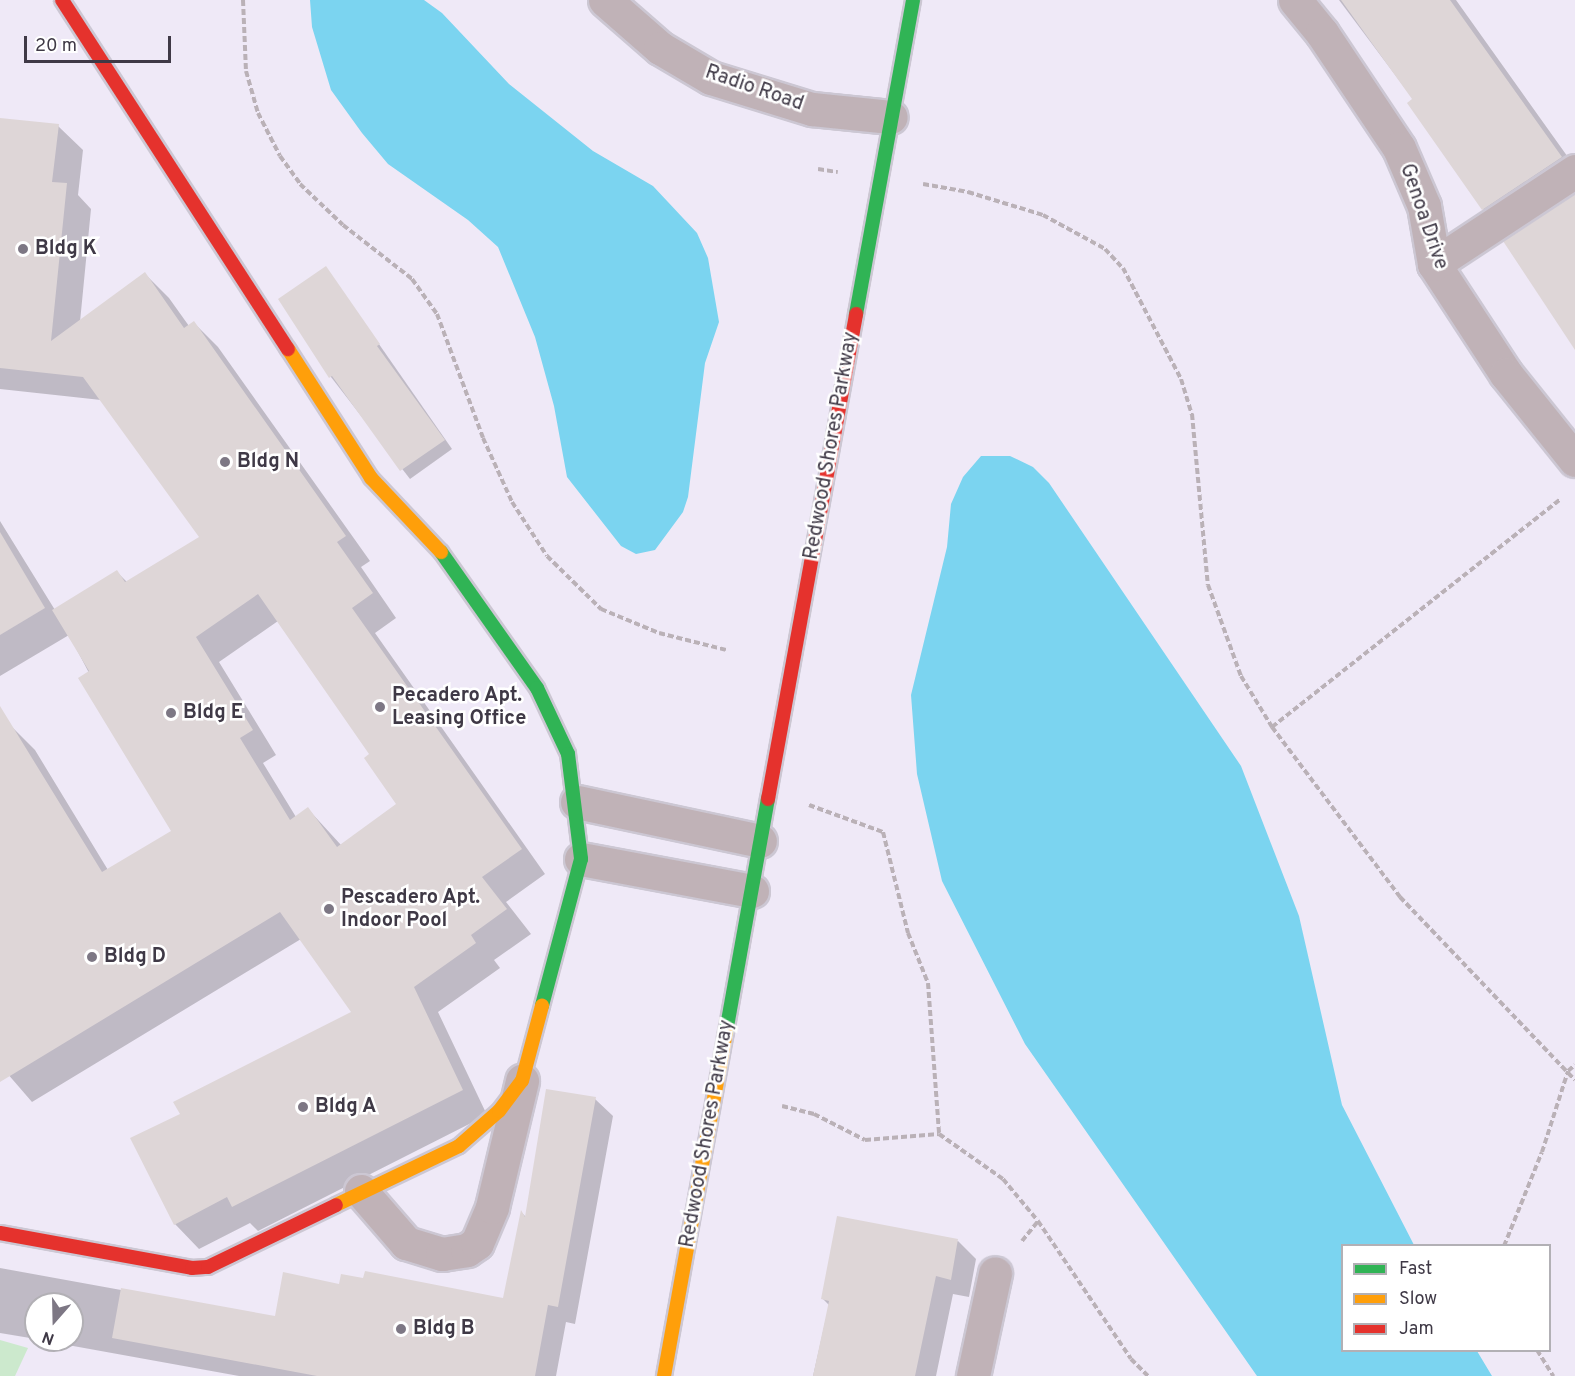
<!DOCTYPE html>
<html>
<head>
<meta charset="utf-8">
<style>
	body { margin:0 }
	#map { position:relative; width:1575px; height:1376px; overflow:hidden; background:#efe9f7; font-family:Overpass,sans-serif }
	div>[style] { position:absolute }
	.green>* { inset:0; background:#cce9cd }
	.water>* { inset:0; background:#7bd4f0 }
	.shadow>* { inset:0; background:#0003 }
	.building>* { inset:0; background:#ded6d7 }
	.path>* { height:4px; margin-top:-2px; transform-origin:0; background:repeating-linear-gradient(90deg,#bab1b7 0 6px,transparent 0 9px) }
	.roads { filter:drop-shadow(2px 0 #ccc7d3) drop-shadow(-2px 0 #ccc7d3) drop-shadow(0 2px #ccc7d3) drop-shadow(0 -2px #ccc7d3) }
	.street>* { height:33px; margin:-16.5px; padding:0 16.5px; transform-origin:16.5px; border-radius:16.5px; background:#c0b2b7 }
	.fast>* { height:14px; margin:-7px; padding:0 7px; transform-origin:7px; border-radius:7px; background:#30b455 }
	.slow>* { height:14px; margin:-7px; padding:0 7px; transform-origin:7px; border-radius:7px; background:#ff9f0a }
	.jam>* { height:14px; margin:-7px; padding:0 7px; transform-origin:7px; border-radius:7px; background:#e5322d }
	.dots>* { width:16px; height:16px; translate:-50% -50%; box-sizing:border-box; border:3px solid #fff; border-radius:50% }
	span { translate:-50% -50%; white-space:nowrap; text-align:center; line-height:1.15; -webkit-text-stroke:5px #fff; paint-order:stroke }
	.street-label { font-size:20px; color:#3f3946 }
	.poi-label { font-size:20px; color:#3f3946; font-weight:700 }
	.left { translate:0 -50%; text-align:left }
	.legend { position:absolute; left:1341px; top:1244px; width:210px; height:108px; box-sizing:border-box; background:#fff; border:2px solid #b2b0b5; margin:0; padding:8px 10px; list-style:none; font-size:18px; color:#3f3946 }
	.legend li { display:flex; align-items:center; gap:12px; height:30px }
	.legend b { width:30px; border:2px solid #b2b0b5 }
	.north { position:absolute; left:24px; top:1292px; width:60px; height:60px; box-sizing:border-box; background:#fff; border:2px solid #b2b0b5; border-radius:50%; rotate:200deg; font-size:16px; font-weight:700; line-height:24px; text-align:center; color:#3f3946 }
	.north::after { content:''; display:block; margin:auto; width:21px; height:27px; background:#7d7784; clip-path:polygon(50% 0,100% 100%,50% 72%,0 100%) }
	.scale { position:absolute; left:24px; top:36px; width:147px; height:27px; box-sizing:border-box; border:3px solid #3f3946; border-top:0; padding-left:8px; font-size:18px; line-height:21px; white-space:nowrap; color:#3f3946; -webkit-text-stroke:4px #fff; paint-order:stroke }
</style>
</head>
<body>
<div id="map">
	<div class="green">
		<i style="clip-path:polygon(0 1340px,28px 1348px,15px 1376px,0 1376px)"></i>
	</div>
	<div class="water">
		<i style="clip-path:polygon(310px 0,424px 0,442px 13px,509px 84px,593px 151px,653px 186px,697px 233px,708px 258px,719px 322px,705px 363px,688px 497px,683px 512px,655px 550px,636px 554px,621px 546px,567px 477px,554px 406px,535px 337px,498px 247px,468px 220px,388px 164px,362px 133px,331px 90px,312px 27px)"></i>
		<i style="clip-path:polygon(981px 456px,1010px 456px,1033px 467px,1049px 483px,1241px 766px,1299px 916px,1342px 1105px,1414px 1245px,1342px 1246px,1342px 1350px,1477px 1351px,1492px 1376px,1257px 1376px,1025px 1044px,942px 881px,917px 774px,911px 695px,947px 547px,951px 504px,963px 477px)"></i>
	</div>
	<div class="shadow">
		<i style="clip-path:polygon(1339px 0,1456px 0,1575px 167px,1575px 192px,1509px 235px,1483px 209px,1414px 100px)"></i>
		<i style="clip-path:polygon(evenodd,0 120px,58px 126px,83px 150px,78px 195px,91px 209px,80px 322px,145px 274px,169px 298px,189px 326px,194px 323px,218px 347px,370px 561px,361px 567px,396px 618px,375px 633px,545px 874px,506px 902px,531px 934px,494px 960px,500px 968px,438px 1012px,487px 1115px,258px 1231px,250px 1223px,199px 1249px,175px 1224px,182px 1114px,353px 1012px,301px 939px,32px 1102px,0 1065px,0 732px,11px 726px,35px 750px,108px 870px,173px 832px,69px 635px,0 676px,0 521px,55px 610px,117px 572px,127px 582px,201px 537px,101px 400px,0 389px,0 120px,278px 621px,371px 754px,399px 804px,341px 845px,308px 809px,296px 817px,263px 763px,276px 755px,219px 662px,278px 621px)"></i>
		<i style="clip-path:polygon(326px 268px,452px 449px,410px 479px,331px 377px)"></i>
		<i style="clip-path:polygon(595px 1099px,613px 1116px,575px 1324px,566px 1322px,556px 1376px,239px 1376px,40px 1340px,72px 1340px,72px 1304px,36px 1304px,36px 1339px,0 1333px,0 1268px,276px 1318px,340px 1285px,505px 1299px,522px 1213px,526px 1217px)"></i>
		<i style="clip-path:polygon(958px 1241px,976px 1259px,969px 1297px,953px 1294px,936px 1376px,813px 1376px,829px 1305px,823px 1299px)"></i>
	</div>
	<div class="building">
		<i style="clip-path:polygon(1341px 0,1450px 0,1562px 157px,1482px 210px,1407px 103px,1412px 99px)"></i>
		<i style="clip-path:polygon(evenodd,0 118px,59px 124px,52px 182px,67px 183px,51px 341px,145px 272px,184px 328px,194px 321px,346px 536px,337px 542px,373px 593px,352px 608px,522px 849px,482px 877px,507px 909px,471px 935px,476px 943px,414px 987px,463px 1090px,232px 1207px,227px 1197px,174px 1225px,130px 1138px,180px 1114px,173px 1102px,351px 1012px,280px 912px,0 1082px,0 706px,102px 872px,171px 831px,78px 678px,89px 671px,52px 610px,117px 570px,125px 582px,199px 537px,83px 377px,0 368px,0 118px,258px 594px,369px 754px,364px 758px,396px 804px,337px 847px,308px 807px,290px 820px,240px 738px,253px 730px,196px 637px,258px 594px)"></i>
		<i style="clip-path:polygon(1575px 193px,1575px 350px,1503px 241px)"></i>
		<i style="clip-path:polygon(326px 266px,380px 344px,377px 346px,445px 440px,400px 471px,332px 376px,329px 378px,278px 299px)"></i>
		<i style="clip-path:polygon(0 532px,45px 608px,0 635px)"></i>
		<i style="clip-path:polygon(546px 1089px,596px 1097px,558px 1307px,548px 1305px,535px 1376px,317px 1376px,112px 1338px,121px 1288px,275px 1316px,283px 1272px,339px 1284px,341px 1274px,363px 1278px,365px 1271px,503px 1298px,521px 1210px,525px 1217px)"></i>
		<i style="clip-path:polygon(837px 1216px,958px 1239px,951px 1280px,936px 1276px,915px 1376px,813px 1376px,829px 1301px,821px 1299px)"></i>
	</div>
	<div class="path">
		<i style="left:243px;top:0;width:71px;rotate:87.6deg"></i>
		<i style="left:246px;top:71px;width:44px;rotate:74.1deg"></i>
		<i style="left:258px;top:113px;width:48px;rotate:62.9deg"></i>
		<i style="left:280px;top:156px;width:34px;rotate:54deg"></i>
		<i style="left:300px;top:184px;width:59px;rotate:43.6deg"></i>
		<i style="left:343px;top:225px;width:88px;rotate:38deg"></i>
		<i style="left:412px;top:279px;width:43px;rotate:54.5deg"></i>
		<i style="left:437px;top:314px;width:132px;rotate:69.6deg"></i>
		<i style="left:483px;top:438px;width:70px;rotate:65.6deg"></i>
		<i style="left:512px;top:502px;width:64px;rotate:57.1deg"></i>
		<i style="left:547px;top:556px;width:76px;rotate:44.5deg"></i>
		<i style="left:601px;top:609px;width:63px;rotate:22.5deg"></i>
		<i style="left:659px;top:633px;width:69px;rotate:14.2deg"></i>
		<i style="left:818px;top:169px;width:20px;rotate:9deg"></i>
		<i style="left:923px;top:184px;width:46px;rotate:10.1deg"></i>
		<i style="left:968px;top:192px;width:78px;rotate:17deg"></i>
		<i style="left:1043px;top:215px;width:71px;rotate:28.7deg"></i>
		<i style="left:1105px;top:249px;width:26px;rotate:47deg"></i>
		<i style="left:1123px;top:268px;width:125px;rotate:62.4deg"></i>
		<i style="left:1181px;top:379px;width:37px;rotate:73deg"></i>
		<i style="left:1192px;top:414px;width:172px;rotate:84.7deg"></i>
		<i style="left:1208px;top:585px;width:97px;rotate:70.1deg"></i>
		<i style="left:1241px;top:676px;width:60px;rotate:58.7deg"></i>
		<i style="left:1272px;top:727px;width:213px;rotate:53deg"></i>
		<i style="left:1400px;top:897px;width:253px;rotate:46.3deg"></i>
		<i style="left:1272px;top:727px;width:368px;rotate:-38.3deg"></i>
		<i style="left:809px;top:805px;width:79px;rotate:20deg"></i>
		<i style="left:883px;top:832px;width:104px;rotate:76.1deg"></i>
		<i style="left:908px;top:933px;width:54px;rotate:68.2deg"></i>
		<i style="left:928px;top:983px;width:151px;rotate:85.8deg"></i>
		<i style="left:939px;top:1134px;width:78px;rotate:35.1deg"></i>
		<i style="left:1003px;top:1179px;width:55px;rotate:50.2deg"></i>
		<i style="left:1038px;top:1221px;width:166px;rotate:56deg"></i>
		<i style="left:1131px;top:1359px;width:24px;rotate:45deg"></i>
		<i style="left:782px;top:1106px;width:33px;rotate:14deg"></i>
		<i style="left:814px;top:1114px;width:57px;rotate:27deg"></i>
		<i style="left:865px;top:1140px;width:74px;rotate:-4.6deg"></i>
		<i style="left:1022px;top:1241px;width:26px;rotate:-51deg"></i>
		<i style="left:1504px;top:1246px;width:101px;rotate:-68deg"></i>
		<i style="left:1542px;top:1152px;width:85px;rotate:-72.2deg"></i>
		<i style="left:1568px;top:1071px;width:9px;rotate:-41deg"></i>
		<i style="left:1537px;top:1350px;width:31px;rotate:58deg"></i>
	</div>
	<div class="roads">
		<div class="street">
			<i style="left:605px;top:0;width:73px;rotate:41.1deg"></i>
			<i style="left:660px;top:48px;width:59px;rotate:30.5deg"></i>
			<i style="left:711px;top:78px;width:106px;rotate:17.1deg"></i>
			<i style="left:812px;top:109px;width:79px;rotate:5.8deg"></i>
			<i style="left:1295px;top:0;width:43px;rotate:50.7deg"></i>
			<i style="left:1322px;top:33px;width:138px;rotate:56.2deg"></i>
			<i style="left:1399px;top:148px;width:63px;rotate:66.7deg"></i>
			<i style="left:1424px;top:206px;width:59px;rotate:80.2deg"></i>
			<i style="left:1434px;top:264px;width:131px;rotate:56.8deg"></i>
			<i style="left:1506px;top:374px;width:110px;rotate:51.3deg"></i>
			<i style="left:1434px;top:264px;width:169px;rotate:-33.4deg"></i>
			<i style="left:577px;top:802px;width:187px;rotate:12deg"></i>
			<i style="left:581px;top:859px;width:174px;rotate:10.6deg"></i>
			<i style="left:361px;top:1191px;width:69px;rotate:49.1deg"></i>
			<i style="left:406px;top:1243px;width:38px;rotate:17deg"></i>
			<i style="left:442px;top:1254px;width:25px;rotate:-9deg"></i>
			<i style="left:467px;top:1250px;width:12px;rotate:-35deg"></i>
			<i style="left:477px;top:1243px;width:39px;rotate:-67deg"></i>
			<i style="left:492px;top:1207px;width:130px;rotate:-76.6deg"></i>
			<i style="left:973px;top:1376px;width:105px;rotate:-77.9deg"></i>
		</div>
		<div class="fast">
			<i style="left:856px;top:314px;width:319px;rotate:-79.7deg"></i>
			<i style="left:441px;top:552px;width:166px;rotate:54.8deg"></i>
			<i style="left:537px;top:688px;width:73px;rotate:64.8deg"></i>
			<i style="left:568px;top:754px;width:106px;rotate:82.9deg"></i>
			<i style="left:581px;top:859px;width:152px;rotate:104.9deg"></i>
			<i style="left:726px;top:1032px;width:237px;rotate:-79.8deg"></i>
		</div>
		<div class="slow">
			<i style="left:288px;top:349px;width:153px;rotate:57.2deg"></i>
			<i style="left:371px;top:478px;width:102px;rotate:46.6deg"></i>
			<i style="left:336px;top:1205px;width:136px;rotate:-25.6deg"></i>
			<i style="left:459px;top:1146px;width:53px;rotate:-41.2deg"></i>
			<i style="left:499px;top:1111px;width:38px;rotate:-53deg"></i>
			<i style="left:522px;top:1081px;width:78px;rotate:-75.1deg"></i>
			<i style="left:664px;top:1376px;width:350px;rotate:-79.8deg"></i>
		</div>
		<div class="jam">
			<i style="left:62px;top:0;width:416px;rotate:57.1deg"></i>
			<i style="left:768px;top:799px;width:493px;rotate:-79.7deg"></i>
			<i style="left:0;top:1233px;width:195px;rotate:10.3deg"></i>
			<i style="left:192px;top:1268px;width:16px;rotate:-4deg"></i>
			<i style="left:208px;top:1267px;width:142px;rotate:-25.8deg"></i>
		</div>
	</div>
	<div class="dots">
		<i style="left:23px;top:249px;background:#7d7784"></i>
		<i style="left:225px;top:462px;background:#7d7784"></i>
		<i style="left:380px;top:707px;background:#7d7784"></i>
		<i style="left:171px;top:713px;background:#7d7784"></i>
		<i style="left:329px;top:909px;background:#7d7784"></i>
		<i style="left:92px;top:957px;background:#7d7784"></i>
		<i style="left:303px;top:1107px;background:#7d7784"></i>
		<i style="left:401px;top:1329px;background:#7d7784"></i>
	</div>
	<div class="street-label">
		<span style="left:754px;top:89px;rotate:19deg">Radio Road</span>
		<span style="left:1423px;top:217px;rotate:71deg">Genoa Drive</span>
		<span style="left:832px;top:446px;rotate:-80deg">Redwood Shores Parkway</span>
		<span style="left:708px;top:1134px;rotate:-80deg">Redwood Shores Parkway</span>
	</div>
	<div class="poi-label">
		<span class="left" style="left:35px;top:249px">Bldg K</span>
		<span class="left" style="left:237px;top:462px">Bldg N</span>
		<span class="left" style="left:392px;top:708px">Pecadero Apt.<br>Leasing Office</span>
		<span class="left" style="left:183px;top:713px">Bldg E</span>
		<span class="left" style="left:341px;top:910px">Pescadero Apt.<br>Indoor Pool</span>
		<span class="left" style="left:104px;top:957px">Bldg D</span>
		<span class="left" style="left:315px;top:1107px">Bldg A</span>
		<span class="left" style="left:413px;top:1329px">Bldg B</span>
	</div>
	<ul class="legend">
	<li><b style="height:8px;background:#30b455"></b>Fast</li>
	<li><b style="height:8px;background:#ff9f0a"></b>Slow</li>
	<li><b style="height:8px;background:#e5322d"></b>Jam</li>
	</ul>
	<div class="north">N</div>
	<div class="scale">20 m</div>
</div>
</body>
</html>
